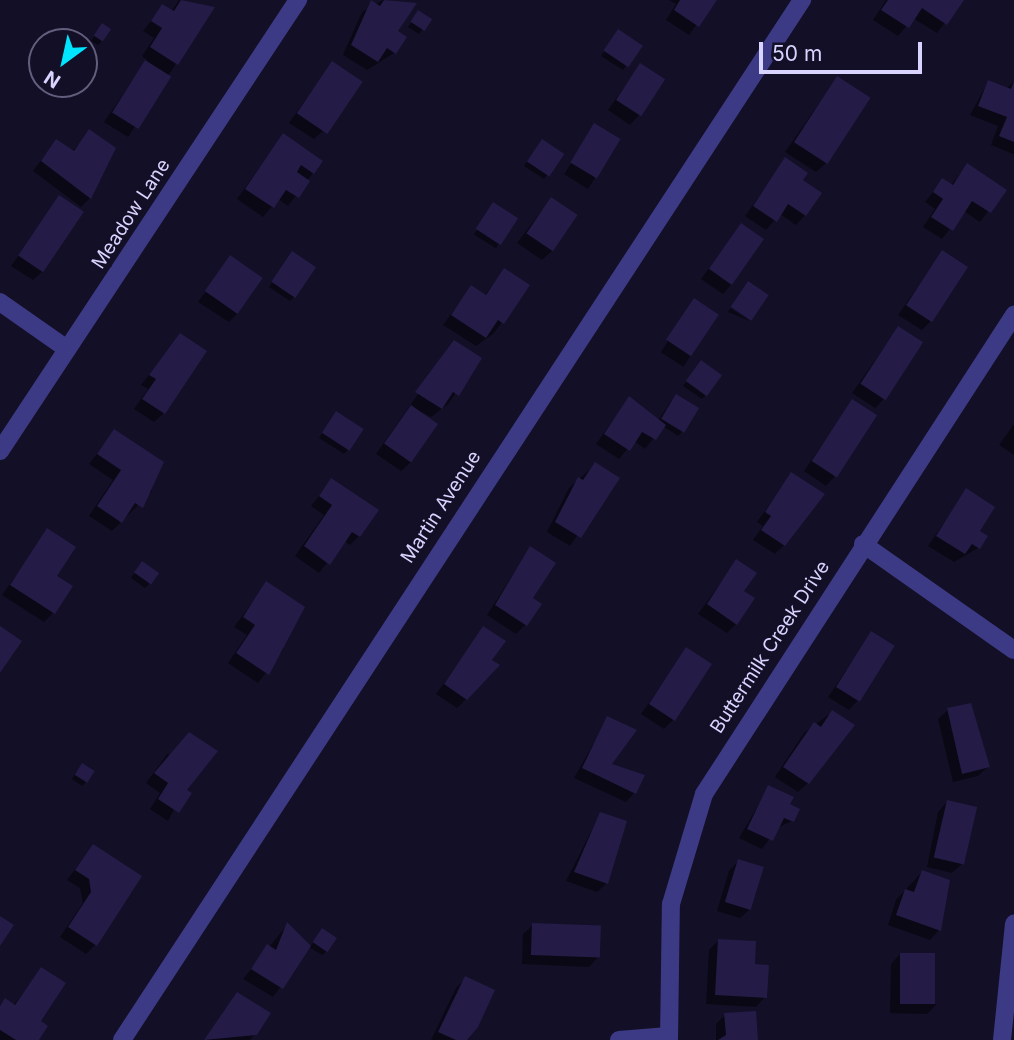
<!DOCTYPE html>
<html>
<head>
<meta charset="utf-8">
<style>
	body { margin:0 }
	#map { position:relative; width:1014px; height:1040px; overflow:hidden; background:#130f26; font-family:Inter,sans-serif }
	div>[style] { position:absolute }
	.shadow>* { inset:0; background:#0007; transform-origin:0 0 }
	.building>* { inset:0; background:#241b47; transform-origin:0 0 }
	.minor>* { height:18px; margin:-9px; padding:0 9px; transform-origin:9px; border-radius:9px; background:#3d3a85 }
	span { translate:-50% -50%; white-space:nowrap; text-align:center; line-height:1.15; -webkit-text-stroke:5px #130f26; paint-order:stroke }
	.street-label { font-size:19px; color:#d9d4ff }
	.north { position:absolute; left:28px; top:28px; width:70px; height:70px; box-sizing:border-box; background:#130f26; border:2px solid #625e7d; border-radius:50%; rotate:213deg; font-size:19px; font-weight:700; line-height:28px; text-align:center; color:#d9d4ff }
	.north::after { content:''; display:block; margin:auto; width:24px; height:32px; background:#00e5ff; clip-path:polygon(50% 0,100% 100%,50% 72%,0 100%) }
	.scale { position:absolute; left:759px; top:42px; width:163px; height:32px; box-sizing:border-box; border:4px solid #d9d4ff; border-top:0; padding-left:9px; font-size:21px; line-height:24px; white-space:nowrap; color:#d9d4ff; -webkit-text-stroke:5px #130f26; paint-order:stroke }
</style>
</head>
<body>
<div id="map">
	<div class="shadow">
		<i style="clip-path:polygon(179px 0,213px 7px,128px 137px,104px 122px,147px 60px,142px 56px,154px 38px,143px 31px,163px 6px,171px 12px)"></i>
		<i style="clip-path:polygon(383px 0,414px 4px,396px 32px,394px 53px,367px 70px,343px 55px,362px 12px)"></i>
		<i style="clip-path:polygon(669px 0,715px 0,689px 35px,666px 20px,676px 4px)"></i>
		<i style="clip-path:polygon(886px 0,962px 0,937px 33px,913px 18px,898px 36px,873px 20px)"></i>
		<i style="clip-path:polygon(415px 16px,430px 19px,419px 34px,408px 27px)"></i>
		<i style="clip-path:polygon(98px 30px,102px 41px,98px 45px,91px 41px)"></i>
		<i style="clip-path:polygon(614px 36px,641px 46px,623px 70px,601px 56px)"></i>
		<i style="clip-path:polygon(332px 63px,324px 130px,314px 139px,289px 123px)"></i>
		<i style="clip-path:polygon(640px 65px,639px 115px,630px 125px,608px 110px)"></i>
		<i style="clip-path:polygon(837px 78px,826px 163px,816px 172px,785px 152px)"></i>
		<i style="clip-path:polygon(1014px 81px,1014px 154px,1013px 154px,991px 145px,998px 126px,970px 115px,988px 82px,1007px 88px)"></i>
		<i style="left:595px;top:125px;width:28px;height:58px;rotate:32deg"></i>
		<i style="clip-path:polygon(89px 132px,90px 198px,81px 207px,33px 171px,56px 141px,72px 152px)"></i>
		<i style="clip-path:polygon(283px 135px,313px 173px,288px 206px,278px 199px,263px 217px,237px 199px)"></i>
		<i style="clip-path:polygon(538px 146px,562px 154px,544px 179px,524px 166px)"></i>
		<i style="clip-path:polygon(785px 160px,801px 181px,805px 215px,796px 225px,780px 214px,766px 230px,745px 216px)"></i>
		<i style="clip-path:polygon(967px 165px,1004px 190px,980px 222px,964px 211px,942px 239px,923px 227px,935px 209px,925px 202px,943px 180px,951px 185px)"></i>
		<i style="clip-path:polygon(60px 198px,43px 271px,33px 280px,11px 266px)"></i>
		<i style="clip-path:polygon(551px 199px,552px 251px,542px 260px,517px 243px)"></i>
		<i style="left:493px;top:204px;width:26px;height:36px;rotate:32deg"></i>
		<i style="clip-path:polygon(741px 225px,732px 284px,723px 294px,701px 279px)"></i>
		<i style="clip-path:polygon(942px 252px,931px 321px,922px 330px,898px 315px)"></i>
		<i style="clip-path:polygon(230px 258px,238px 313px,229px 322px,198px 302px)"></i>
		<i style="clip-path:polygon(288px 258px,294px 297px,290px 301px,269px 287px)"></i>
		<i style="clip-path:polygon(504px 270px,528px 286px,494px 333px,476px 346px,443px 325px,471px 287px,484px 296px)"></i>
		<i style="left:694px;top:301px;width:27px;height:61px;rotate:33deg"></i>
		<i style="clip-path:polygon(730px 308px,750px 321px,728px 312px)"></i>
		<i style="clip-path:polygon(898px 328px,884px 399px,875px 408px,852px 393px)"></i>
		<i style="clip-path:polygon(180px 335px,164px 413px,154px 422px,134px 409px,148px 389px,141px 385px)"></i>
		<i style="clip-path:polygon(454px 343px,480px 359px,448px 404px,431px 417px,422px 412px,411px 462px,401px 471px,376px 454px)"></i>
		<i style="clip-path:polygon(697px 366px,706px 395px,702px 399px,683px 386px)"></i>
		<i style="clip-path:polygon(629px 398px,658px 421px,672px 400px,682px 432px,678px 436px,663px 426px,645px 449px,634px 441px,619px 459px,596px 444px)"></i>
		<i style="clip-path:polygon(852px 401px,835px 476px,826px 486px,804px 471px)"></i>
		<i style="clip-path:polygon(332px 417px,348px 450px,344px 454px,319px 438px)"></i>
		<i style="clip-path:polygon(1014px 424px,1014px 455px,999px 445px)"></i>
		<i style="clip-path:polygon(115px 431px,152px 491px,112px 531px,89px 516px,113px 480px,89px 464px)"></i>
		<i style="clip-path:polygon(595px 465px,617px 478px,570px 546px,547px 532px,569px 488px)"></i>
		<i style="clip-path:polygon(791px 474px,784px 545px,775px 554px,753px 540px,763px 526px,757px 522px)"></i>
		<i style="clip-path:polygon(332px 480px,359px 536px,350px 545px,344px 541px,319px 573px,295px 556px,324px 515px,311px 506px)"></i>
		<i style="clip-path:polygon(966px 491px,978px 548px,954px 562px,928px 546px)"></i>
		<i style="clip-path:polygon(48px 531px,53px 613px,44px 622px,2px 595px)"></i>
		<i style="clip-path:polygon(530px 548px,530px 598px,525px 625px,516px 634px,487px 615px)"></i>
		<i style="clip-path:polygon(736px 562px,742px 592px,736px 624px,727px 633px,698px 614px)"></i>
		<i style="clip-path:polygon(138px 568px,149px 584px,145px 588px,131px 578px)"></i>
		<i style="clip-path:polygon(267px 583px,278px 644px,284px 649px,258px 683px,228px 663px,247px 635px,234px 627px)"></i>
		<i style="clip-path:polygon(484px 628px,466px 699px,457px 708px,436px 694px)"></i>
		<i style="clip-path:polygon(871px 634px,858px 700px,849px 710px,828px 697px)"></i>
		<i style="clip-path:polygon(686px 650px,673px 720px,664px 729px,641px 714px)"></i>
		<i style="clip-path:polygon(948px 710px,988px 767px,978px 776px,953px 782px,938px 719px)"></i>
		<i style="clip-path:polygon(832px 712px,808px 783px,798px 792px,775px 777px,804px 733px)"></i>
		<i style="clip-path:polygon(608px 718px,635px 731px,610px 765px,635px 792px,626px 802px,574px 778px)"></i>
		<i style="clip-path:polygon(168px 753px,184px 790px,168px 821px,150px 809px,160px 793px,146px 783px)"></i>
		<i style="clip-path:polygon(78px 769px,86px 782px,82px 786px,72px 779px)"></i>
		<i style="clip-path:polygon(769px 787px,788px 805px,792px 821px,777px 828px,762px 849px,739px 838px)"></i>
		<i style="clip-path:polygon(947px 802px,962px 864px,952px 873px,927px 867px,938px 812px)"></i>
		<i style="clip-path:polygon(600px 814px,607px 883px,597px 892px,566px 881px)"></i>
		<i style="clip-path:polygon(93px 846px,96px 944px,86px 954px,60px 937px,83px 903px,80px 888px,67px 880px)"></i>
		<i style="clip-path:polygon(738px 861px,750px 909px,740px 918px,717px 911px,729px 871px)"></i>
		<i style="clip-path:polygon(922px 872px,939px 930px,930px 940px,888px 925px,896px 900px)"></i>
		<i style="clip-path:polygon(287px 925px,310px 947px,318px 935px,327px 951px,322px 955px,309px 947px,273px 997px,243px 979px)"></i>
		<i style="clip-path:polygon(533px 925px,598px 957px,589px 967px,522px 964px,523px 934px)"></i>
		<i style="clip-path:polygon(718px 941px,753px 966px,765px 997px,756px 1007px,706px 1004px,709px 950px)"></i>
		<i style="clip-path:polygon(900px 954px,936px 1005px,927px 1014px,890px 1013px,891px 964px)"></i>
		<i style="clip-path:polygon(41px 969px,37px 1040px,0 1040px,0 1005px,5px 1000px,13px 1006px)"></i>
		<i style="clip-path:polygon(466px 978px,466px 1040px,431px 1040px,456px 988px)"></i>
		<i style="clip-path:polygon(237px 994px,269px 1014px,250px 1040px,205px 1040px)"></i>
		<i style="clip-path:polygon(725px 1015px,756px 1040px,716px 1040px,716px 1024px)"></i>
	</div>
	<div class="building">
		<i style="clip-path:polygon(181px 0,215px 7px,178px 65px,150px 47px,162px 28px,151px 21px,162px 4px,174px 11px)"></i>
		<i style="clip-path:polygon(371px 0,380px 6px,384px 0,417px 3px,398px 31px,407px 37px,396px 54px,387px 48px,378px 62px,351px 45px)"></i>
		<i style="clip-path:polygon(680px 0,717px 0,699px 27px,674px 10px)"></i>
		<i style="clip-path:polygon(888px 0,964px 0,947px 25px,922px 8px,909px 28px,881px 10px)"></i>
		<i style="left:418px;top:10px;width:17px;height:14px;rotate:33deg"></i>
		<i style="left:102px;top:23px;width:11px;height:15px;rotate:34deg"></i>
		<i style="left:618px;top:29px;width:30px;height:26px;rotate:34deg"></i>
		<i style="left:145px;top:60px;width:31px;height:62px;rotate:32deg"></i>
		<i style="left:332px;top:61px;width:37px;height:63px;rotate:34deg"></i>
		<i style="left:640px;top:63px;width:30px;height:44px;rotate:33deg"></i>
		<i style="left:837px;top:76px;width:40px;height:79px;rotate:33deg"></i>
		<i style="clip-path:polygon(988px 80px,1011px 89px,1014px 81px,1014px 142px,999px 136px,1007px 117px,978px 106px)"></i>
		<i style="left:594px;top:123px;width:31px;height:46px;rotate:31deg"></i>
		<i style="clip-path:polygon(89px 129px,116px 148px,91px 199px,41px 161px,56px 139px,74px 151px)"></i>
		<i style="clip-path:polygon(283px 133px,323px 161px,314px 174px,301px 165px,297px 172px,310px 181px,299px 198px,286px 190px,274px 208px,245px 189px)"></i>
		<i style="left:542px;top:139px;width:27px;height:27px;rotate:34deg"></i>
		<i style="clip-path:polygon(785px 157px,808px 173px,803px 180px,822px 193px,806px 216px,788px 204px,777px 222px,753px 206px)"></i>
		<i style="clip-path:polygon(967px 163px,1007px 190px,991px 213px,972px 201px,953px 231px,931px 217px,943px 199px,933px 192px,942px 178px,953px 185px)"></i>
		<i style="left:59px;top:195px;width:30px;height:73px;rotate:34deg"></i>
		<i style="left:551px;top:197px;width:32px;height:44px;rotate:34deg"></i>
		<i style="left:493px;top:202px;width:30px;height:32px;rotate:33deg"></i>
		<i style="left:741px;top:223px;width:28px;height:56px;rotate:35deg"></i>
		<i style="left:942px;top:250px;width:31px;height:66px;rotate:33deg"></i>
		<i style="left:292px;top:251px;width:29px;height:37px;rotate:34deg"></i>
		<i style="left:230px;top:255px;width:40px;height:44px;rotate:35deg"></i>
		<i style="clip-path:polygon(504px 268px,530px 285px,504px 324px,498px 320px,486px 338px,451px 315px,471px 285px,486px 295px)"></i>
		<i style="left:748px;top:281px;width:25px;height:31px;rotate:34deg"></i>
		<i style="left:694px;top:298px;width:30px;height:50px;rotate:34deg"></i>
		<i style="left:898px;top:326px;width:30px;height:69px;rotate:33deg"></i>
		<i style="clip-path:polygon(180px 333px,207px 351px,165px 414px,142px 399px,156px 379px,149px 375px)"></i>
		<i style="clip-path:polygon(454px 340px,482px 358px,459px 396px,453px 392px,442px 409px,415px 392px)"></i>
		<i style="left:701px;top:360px;width:26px;height:26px;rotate:36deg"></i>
		<i style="left:676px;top:394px;width:27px;height:29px;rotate:31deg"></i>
		<i style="clip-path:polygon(629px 396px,666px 425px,656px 440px,642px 432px,630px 451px,604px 434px)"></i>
		<i style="left:852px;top:399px;width:30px;height:74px;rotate:33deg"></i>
		<i style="left:411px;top:405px;width:33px;height:47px;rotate:35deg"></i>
		<i style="left:336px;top:411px;width:33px;height:26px;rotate:33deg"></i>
		<i style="clip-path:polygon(114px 429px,164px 462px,143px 508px,135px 503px,122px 523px,97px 506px,121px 470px,97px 454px)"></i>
		<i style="clip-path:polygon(595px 462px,620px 478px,581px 538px,555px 522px,578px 477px,583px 480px)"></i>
		<i style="clip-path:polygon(791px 472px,825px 494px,785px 546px,761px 530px,771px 516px,765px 512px)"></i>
		<i style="clip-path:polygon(331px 478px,379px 510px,360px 537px,352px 532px,330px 565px,304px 546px,332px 505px,319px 496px)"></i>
		<i style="clip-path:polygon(966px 488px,995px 507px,980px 531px,988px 536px,980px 549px,972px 544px,965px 554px,936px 536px)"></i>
		<i style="clip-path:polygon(47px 528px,76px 547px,57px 576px,73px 586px,55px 614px,10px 585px)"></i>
		<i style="clip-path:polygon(530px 546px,556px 563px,533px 598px,542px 604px,527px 626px,495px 605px)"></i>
		<i style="clip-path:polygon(736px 559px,757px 573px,744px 591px,755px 598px,737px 625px,707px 604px)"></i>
		<i style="left:142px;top:561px;width:21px;height:14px;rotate:35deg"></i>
		<i style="clip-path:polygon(266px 581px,305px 607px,269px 675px,236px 653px,255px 625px,243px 617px)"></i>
		<i style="clip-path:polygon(0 626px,22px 641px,0 673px)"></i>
		<i style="clip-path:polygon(483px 626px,506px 641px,492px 660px,500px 665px,467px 700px,444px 684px)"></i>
		<i style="left:871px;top:631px;width:28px;height:66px;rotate:32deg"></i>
		<i style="left:686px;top:647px;width:31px;height:68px;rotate:33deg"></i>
		<i style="clip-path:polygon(971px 703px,990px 767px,962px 774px,947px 708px)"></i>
		<i style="clip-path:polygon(832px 710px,855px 725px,809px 784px,783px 767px,814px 722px,821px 727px)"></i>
		<i style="clip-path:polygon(607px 716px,637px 730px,612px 764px,645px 775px,636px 794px,582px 768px)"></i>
		<i style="clip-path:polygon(189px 732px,218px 751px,187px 790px,192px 793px,179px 813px,158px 799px,168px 783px,154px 773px)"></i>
		<i style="left:82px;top:763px;width:15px;height:14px;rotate:32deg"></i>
		<i style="clip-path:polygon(768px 785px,794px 797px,790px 804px,800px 809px,794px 822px,784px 818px,773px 841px,747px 829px)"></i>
		<i style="left:947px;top:800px;width:31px;height:59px;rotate:13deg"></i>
		<i style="clip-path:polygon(600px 812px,627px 821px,608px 884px,574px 872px)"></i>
		<i style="clip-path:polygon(93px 844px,142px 876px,97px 946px,68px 927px,91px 892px,89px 879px,75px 870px)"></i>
		<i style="left:738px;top:859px;width:27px;height:45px;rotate:17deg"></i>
		<i style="clip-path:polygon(922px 870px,950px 880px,941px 931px,896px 915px,905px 889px,914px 892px)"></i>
		<i style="clip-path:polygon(0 916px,14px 925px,0 946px)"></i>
		<i style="clip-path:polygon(287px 922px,311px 946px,283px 989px,251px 969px,267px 944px,276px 950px)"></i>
		<i style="left:532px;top:923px;width:69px;height:32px;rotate:2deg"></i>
		<i style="left:322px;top:928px;width:18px;height:17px;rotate:34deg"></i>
		<i style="clip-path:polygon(718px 939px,756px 941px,755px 964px,769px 965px,767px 998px,715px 995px)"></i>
		<i style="left:900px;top:953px;width:35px;height:51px"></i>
		<i style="clip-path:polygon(41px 967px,66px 983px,41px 1021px,48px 1026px,39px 1040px,16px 1040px,0 1030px,0 1006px,5px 998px,15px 1005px)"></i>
		<i style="clip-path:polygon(465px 976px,495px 990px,478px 1027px,467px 1040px,456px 1040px,438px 1032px)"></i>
		<i style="clip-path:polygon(237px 992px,271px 1013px,257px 1035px,204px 1040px)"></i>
		<i style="clip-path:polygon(756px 1011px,758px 1040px,718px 1040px,726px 1035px,724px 1013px)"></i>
	</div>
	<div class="minor">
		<i style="left:0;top:302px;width:82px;rotate:35deg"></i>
		<i style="left:0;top:451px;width:541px;rotate:-56.55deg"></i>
		<i style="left:863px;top:544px;width:184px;rotate:35.1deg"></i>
		<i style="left:122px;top:1040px;width:1243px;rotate:-56.82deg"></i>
		<i style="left:619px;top:1040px;width:49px;rotate:-4.7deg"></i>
		<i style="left:669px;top:1040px;width:136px;rotate:-89.2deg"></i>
		<i style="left:671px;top:904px;width:115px;rotate:-73.3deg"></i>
		<i style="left:704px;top:794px;width:571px;rotate:-57.09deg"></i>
		<i style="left:1002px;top:1040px;width:117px;rotate:-84.1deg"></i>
	</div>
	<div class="street-label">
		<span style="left:131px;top:214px;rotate:-57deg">Meadow Lane</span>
		<span style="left:441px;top:507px;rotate:-57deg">Martin Avenue</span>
		<span style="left:770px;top:647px;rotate:-57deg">Buttermilk Creek Drive</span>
	</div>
	<div class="north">N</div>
	<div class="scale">50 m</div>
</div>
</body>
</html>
